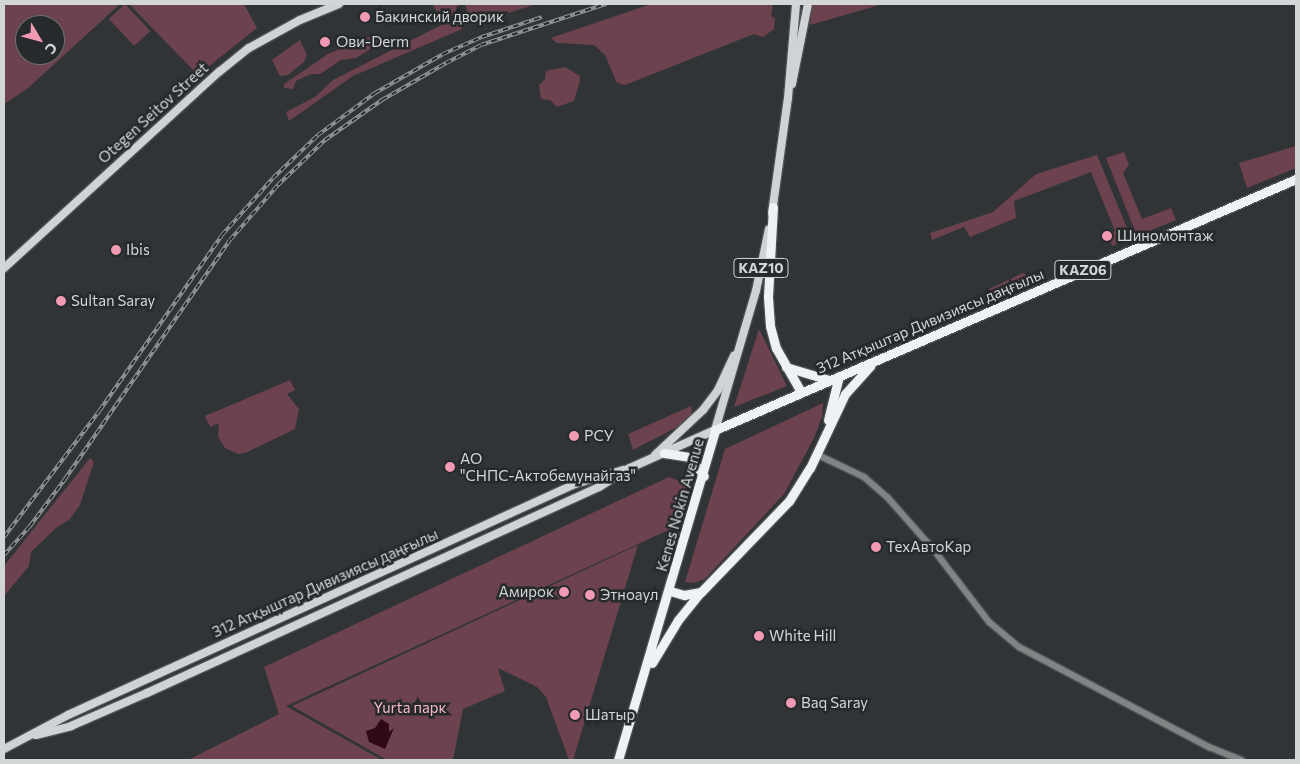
<!DOCTYPE html>
<html>
<head>
<meta charset="utf-8">
<style>
	body { margin:0 }
	#map { position:relative; width:1300px; height:764px; overflow:hidden; background:#313436; font-family:Commissioner,sans-serif }
	div>[style] { position:absolute }
	.green>* { inset:0; background:#6c424e; transform-origin:0 0 }
	.water>* { inset:0; background:#2f0917 }
	.roads { filter:drop-shadow(1px 0 #4e5153) drop-shadow(-1px 0 #4e5153) drop-shadow(0 1px #4e5153) drop-shadow(0 -1px #4e5153) }
	.minor>* { height:6px; margin:-3px; padding:0 3px; transform-origin:3px; border-radius:3px; background:#818384 }
	.major>* { height:8px; margin:-4px; padding:0 4px; transform-origin:4px; border-radius:4px; background:#cfd3d5 }
	.highway>* { height:9px; margin:-4.5px; padding:0 4.5px; transform-origin:4.5px; border-radius:4.5px; background:#eef2f5 }
	.rail>* { height:4px; margin-top:-2px; transform-origin:0; background:repeating-linear-gradient(90deg,#272a2c 0 5.5px,#939697 0 11px); box-sizing:border-box; border-block:1px solid #939697 }
	.dots>* { width:14px; height:14px; translate:-50% -50%; box-sizing:border-box; border:2px solid #272a2c; border-radius:50% }
	span { translate:-50% -50%; white-space:nowrap; text-align:center; line-height:1.15; -webkit-text-stroke:5px #272a2c; paint-order:stroke }
	.shield-label span { padding:1px 4px; background:#272a2c; border:1px solid; border-radius:4px; -webkit-text-stroke-width:0 }
	.shield-label { font-size:14px; color:#d3d6d7; font-weight:700 }
	.poi-label { font-size:15px; color:#d3d6d7 }
	.left { translate:0 -50%; text-align:left }
	.right { translate:-100% -50%; text-align:right }
	.street-label { font-size:15px; color:#d3d6d7 }
	.park-label { font-size:15px; color:#f7b9c9 }
	.frame { position:absolute; inset:0; border:5px solid #d3d6d7; pointer-events:none }
	.north { position:absolute; left:15px; top:15px; width:50px; height:50px; box-sizing:border-box; background:#272a2c; border:1px solid #6c6f70; border-radius:50%; rotate:127deg; font-size:14px; font-weight:700; line-height:20px; text-align:center; color:#d3d6d7 }
	.north::after { content:''; display:block; margin:auto; width:18px; height:22px; background:#f19ab3; clip-path:polygon(50% 0,100% 100%,50% 72%,0 100%) }
</style>
</head>
<body>
<div id="map">
	<div class="green">
		<i style="clip-path:polygon(evenodd,4px 4px,120px 4px,27px 89px,4px 104px,4px 4px,25px 25px,55px 25px,55px 55px,25px 55px,25px 25px)"></i>
		<i style="left:125px;top:4px;width:37px;height:22px;rotate:47deg"></i>
		<i style="clip-path:polygon(129px 4px,244px 4px,257px 28px,198px 75px)"></i>
		<i style="clip-path:polygon(433px 4px,460px 4px,453px 15px,440px 20px)"></i>
		<i style="clip-path:polygon(465px 4px,536px 4px,472px 25px)"></i>
		<i style="clip-path:polygon(651px 4px,773px 4px,771px 16px,775px 18px,774px 29px,763px 37px,754px 34px,625px 85px,617px 83px,605px 55px,594px 45px,557px 43px,551px 38px)"></i>
		<i style="clip-path:polygon(812px 4px,883px 4px,810px 25px)"></i>
		<i style="clip-path:polygon(457px 17px,462px 29px,353px 76px,289px 121px,286px 112px,315px 97px,333px 80px)"></i>
		<i style="clip-path:polygon(372px 36px,378px 39px,377px 45px,356px 58px,341px 60px,320px 74px,311px 74px,296px 81px,293px 89px,284px 88px,284px 84px,328px 54px)"></i>
		<i style="clip-path:polygon(300px 40px,307px 55px,304px 62px,288px 75px,280px 76px,272px 60px)"></i>
		<i style="clip-path:polygon(565px 67px,580px 76px,580px 80px,574px 101px,557px 107px,550px 100px,541px 99px,539px 85px,545px 79px,546px 71px)"></i>
		<i style="clip-path:polygon(1296px 146px,1296px 168px,1247px 188px,1239px 163px)"></i>
		<i style="clip-path:polygon(1124px 152px,1129px 165px,1123px 173px,1142px 219px,1171px 208px,1176px 220px,1137px 236px,1106px 158px)"></i>
		<i style="clip-path:polygon(1097px 155px,1131px 238px,1112px 246px,1108px 235px,1115px 231px,1091px 172px,1014px 201px,1016px 218px,970px 237px,964px 227px,932px 240px,930px 233px,993px 212px,1036px 174px)"></i>
		<i style="clip-path:polygon(1023px 273px,1037px 278px,980px 302px,987px 290px)"></i>
		<i style="clip-path:polygon(759px 329px,787px 386px,734px 407px)"></i>
		<i style="clip-path:polygon(290px 380px,295px 390px,287px 394px,299px 409px,295px 429px,245px 453px,238px 454px,225px 448px,218px 437px,219px 423px,210px 427px,205px 416px)"></i>
		<i style="clip-path:polygon(823px 403px,822px 417px,814px 438px,784px 494px,705px 579px,694px 583px,685px 582px,725px 449px)"></i>
		<i style="clip-path:polygon(691px 406px,692px 414px,681px 425px,633px 450px,628px 434px)"></i>
		<i style="clip-path:polygon(90px 458px,94px 462px,80px 505px,69px 520px,57px 527px,31px 552px,29px 566px,4px 596px,4px 566px)"></i>
		<i style="clip-path:polygon(669px 477px,687px 484px,675px 527px,286px 706px,382px 760px,188px 760px,279px 714px,264px 667px)"></i>
		<i style="clip-path:polygon(638px 545px,573px 760px,569px 760px,546px 697px,537px 687px,498px 668px,505px 691px,463px 709px,453px 760px,387px 760px,292px 706px)"></i>
	</div>
	<div class="water">
		<i style="clip-path:polygon(381px 719px,389px 724px,389px 732px,394px 728px,385px 749px,369px 742px,366px 731px,375px 728px)"></i>
	</div>
	<div class="roads">
		<div class="minor">
			<i style="left:816px;top:454px;width:53px;rotate:25.6deg"></i>
			<i style="left:864px;top:477px;width:32px;rotate:41deg"></i>
			<i style="left:888px;top:498px;width:68px;rotate:48.6deg"></i>
			<i style="left:933px;top:549px;width:92px;rotate:52.5deg"></i>
			<i style="left:989px;top:622px;width:39px;rotate:40deg"></i>
			<i style="left:1019px;top:647px;width:215px;rotate:27.8deg"></i>
			<i style="left:1209px;top:747px;width:35px;rotate:22deg"></i>
		</div>
		<div class="major">
			<i style="left:792px;top:84px;width:82px;rotate:-78.7deg"></i>
			<i style="left:772px;top:213px;width:116px;rotate:-82.1deg"></i>
			<i style="left:788px;top:98px;width:94px;rotate:-85.1deg"></i>
			<i style="left:4px;top:268px;width:291px;rotate:-42.4deg"></i>
			<i style="left:219px;top:72px;width:38px;rotate:-39deg"></i>
			<i style="left:249px;top:48px;width:58px;rotate:-28.8deg"></i>
			<i style="left:300px;top:20px;width:42px;rotate:-22.3deg"></i>
			<i style="left:655px;top:455px;width:66px;rotate:-43.2deg"></i>
			<i style="left:703px;top:410px;width:25px;rotate:-53deg"></i>
			<i style="left:718px;top:390px;width:38px;rotate:-65deg"></i>
			<i style="left:36px;top:735px;width:36px;rotate:-14deg"></i>
			<i style="left:71px;top:726px;width:83px;rotate:-23.5deg"></i>
			<i style="left:147px;top:693px;width:497px;rotate:-24.5deg"></i>
			<i style="left:599px;top:487px;width:36px;rotate:-32deg"></i>
			<i style="left:630px;top:468px;width:93px;rotate:-24.1deg"></i>
			<i style="left:715px;top:430px;width:145px;rotate:-73.6deg"></i>
			<i style="left:756px;top:291px;width:63px;rotate:-78.2deg"></i>
			<i style="left:4px;top:749px;width:72px;rotate:-28deg"></i>
			<i style="left:68px;top:715px;width:557px;rotate:-24.5deg"></i>
			<i style="left:575px;top:484px;width:50px;rotate:-16.3deg"></i>
		</div>
		<div class="highway">
			<i style="left:773px;top:207px;width:90px;rotate:93.2deg"></i>
			<i style="left:768px;top:297px;width:29px;rotate:86deg"></i>
			<i style="left:770px;top:326px;width:23px;rotate:75deg"></i>
			<i style="left:776px;top:348px;width:51px;rotate:60.4deg"></i>
			<i style="left:786px;top:367px;width:45px;rotate:16.8deg"></i>
			<i style="left:828px;top:420px;width:45px;rotate:-76deg"></i>
			<i style="left:664px;top:453px;width:25px;rotate:9deg"></i>
			<i style="left:689px;top:457px;width:24px;rotate:52deg"></i>
			<i style="left:670px;top:591px;width:15px;rotate:16deg"></i>
			<i style="left:684px;top:595px;width:17px;rotate:-10deg"></i>
			<i style="left:652px;top:663px;width:50px;rotate:-58.8deg"></i>
			<i style="left:678px;top:620px;width:36px;rotate:-51deg"></i>
			<i style="left:701px;top:592px;width:127px;rotate:-46deg"></i>
			<i style="left:789px;top:501px;width:39px;rotate:-58deg"></i>
			<i style="left:810px;top:468px;width:82px;rotate:-64.7deg"></i>
			<i style="left:845px;top:394px;width:38px;rotate:-48deg"></i>
			<i style="left:618px;top:760px;width:344px;rotate:-73.6deg"></i>
			<i style="left:715px;top:430px;width:633px;rotate:-23.37deg"></i>
		</div>
	</div>
	<div class="rail">
		<i style="left:4px;top:537px;width:159px;rotate:-52.9deg"></i>
		<i style="left:100px;top:410px;width:213px;rotate:-55.1deg"></i>
		<i style="left:222px;top:235px;width:76px;rotate:-48.2deg"></i>
		<i style="left:273px;top:178px;width:62px;rotate:-43.7deg"></i>
		<i style="left:318px;top:135px;width:71px;rotate:-36.4deg"></i>
		<i style="left:375px;top:93px;width:78px;rotate:-29.8deg"></i>
		<i style="left:443px;top:54px;width:43px;rotate:-23.6deg"></i>
		<i style="left:482px;top:37px;width:63px;rotate:-18.4deg"></i>
		<i style="left:4px;top:555px;width:39px;rotate:-48deg"></i>
		<i style="left:30px;top:526px;width:59px;rotate:-53.3deg"></i>
		<i style="left:65px;top:479px;width:290px;rotate:-55.4deg"></i>
		<i style="left:230px;top:240px;width:73px;rotate:-48.9deg"></i>
		<i style="left:278px;top:185px;width:65px;rotate:-43.8deg"></i>
		<i style="left:325px;top:140px;width:70px;rotate:-35.1deg"></i>
		<i style="left:382px;top:100px;width:74px;rotate:-30deg"></i>
		<i style="left:446px;top:63px;width:39px;rotate:-27deg"></i>
		<i style="left:481px;top:45px;width:132px;rotate:-18.2deg"></i>
	</div>
	<div class="dots">
		<i style="left:365px;top:17px;background:#f19ab3"></i>
		<i style="left:325px;top:42px;background:#f19ab3"></i>
		<i style="left:1107px;top:236px;background:#f19ab3"></i>
		<i style="left:116px;top:250px;background:#f19ab3"></i>
		<i style="left:61px;top:301px;background:#f19ab3"></i>
		<i style="left:574px;top:436px;background:#f19ab3"></i>
		<i style="left:450px;top:467px;background:#f19ab3"></i>
		<i style="left:876px;top:547px;background:#f19ab3"></i>
		<i style="left:564px;top:592px;background:#f19ab3"></i>
		<i style="left:590px;top:595px;background:#f19ab3"></i>
		<i style="left:759px;top:636px;background:#f19ab3"></i>
		<i style="left:791px;top:703px;background:#f19ab3"></i>
		<i style="left:575px;top:715px;background:#f19ab3"></i>
	</div>
	<div class="shield-label">
		<span style="left:761px;top:268px">KAZ10</span>
		<span style="left:1083px;top:270px">KАZ06</span>
	</div>
	<div class="poi-label">
		<span class="left" style="left:375px;top:17px">Бакинский дворик</span>
		<span class="left" style="left:336px;top:42px">Ови-Derm</span>
		<span class="left" style="left:1117px;top:236px">Шиномонтаж</span>
		<span class="left" style="left:126px;top:250px">Ibis</span>
		<span class="left" style="left:71px;top:301px">Sultan Saray</span>
		<span class="left" style="left:584px;top:436px">РСУ</span>
		<span class="left" style="left:460px;top:467px">АО<br>"СНПС-Актобемунайгаз"</span>
		<span class="left" style="left:886px;top:547px">ТехАвтоКар</span>
		<span class="right" style="left:554px;top:592px">Амирок</span>
		<span class="left" style="left:600px;top:595px">Этноаул</span>
		<span class="left" style="left:769px;top:636px">White Hill</span>
		<span class="left" style="left:801px;top:703px">Baq Saray</span>
		<span class="left" style="left:585px;top:715px">Шатыр</span>
	</div>
	<div class="street-label">
		<span style="left:153px;top:113px;rotate:-42deg">Otegen Seitov Street</span>
		<span style="left:930px;top:321px;rotate:-23deg">312 Атқыштар Дивизиясы даңғылы</span>
		<span style="left:680px;top:505px;rotate:-74deg">Kenes Nokin Avenue</span>
		<span style="left:325px;top:583px;rotate:-24deg">312 Атқыштар Дивизиясы даңғылы</span>
	</div>
	<div class="park-label">
		<span style="left:410px;top:708px">Yurta парк</span>
	</div>
	<div class="frame"></div>
	<div class="north">С</div>
</div>
</body>
</html>
